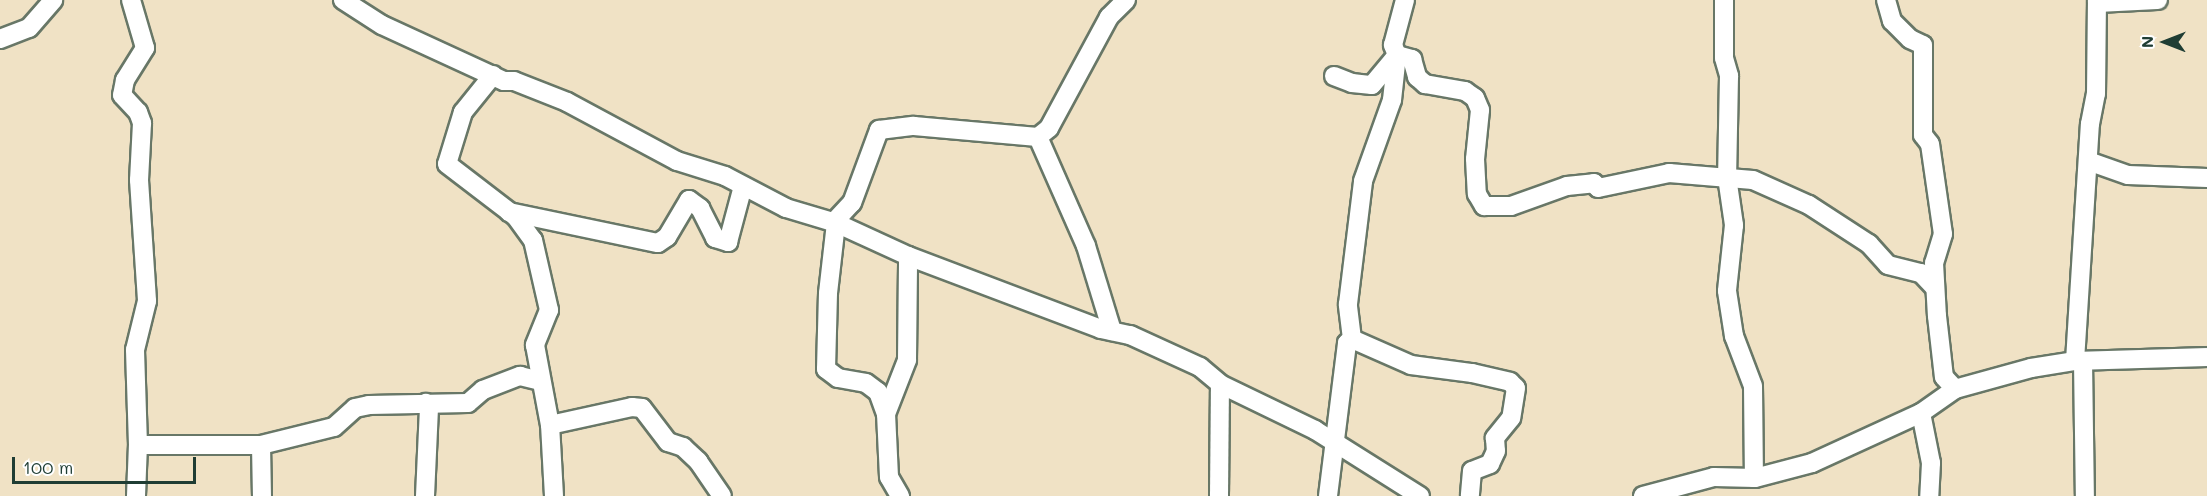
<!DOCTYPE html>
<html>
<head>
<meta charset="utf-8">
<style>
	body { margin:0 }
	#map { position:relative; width:2207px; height:496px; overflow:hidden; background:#f0e2c5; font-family:Mali,sans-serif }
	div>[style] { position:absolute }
	.roads { filter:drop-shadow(2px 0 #687767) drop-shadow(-2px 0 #687767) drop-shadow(0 2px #687767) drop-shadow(0 -2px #687767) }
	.minor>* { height:18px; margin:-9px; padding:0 9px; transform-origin:9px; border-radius:9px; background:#fff }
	span { translate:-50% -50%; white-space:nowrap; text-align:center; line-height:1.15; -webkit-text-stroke:4.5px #fff; paint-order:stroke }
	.north { position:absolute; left:2135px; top:12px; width:60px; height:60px; -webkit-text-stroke:4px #fff; paint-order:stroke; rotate:270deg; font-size:16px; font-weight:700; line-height:24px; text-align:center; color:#1f3d34 }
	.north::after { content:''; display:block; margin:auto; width:21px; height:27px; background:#1f3d34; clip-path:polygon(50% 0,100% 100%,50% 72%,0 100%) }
	.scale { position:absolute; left:12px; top:457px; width:184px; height:27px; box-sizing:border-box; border:3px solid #1f3d34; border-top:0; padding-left:8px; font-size:18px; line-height:21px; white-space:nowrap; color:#1f3d34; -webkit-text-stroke:4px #fff; paint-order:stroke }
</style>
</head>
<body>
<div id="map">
	<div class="roads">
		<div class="minor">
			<i style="left:131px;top:0;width:50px;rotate:73.7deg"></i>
			<i style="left:145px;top:48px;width:38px;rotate:122deg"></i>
			<i style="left:125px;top:80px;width:15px;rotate:101deg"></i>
			<i style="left:122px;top:95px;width:23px;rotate:47deg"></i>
			<i style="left:138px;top:112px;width:12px;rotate:70deg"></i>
			<i style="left:142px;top:123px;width:57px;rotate:93deg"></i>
			<i style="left:139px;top:180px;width:121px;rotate:86.2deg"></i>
			<i style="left:147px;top:301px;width:50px;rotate:103.8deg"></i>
			<i style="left:135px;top:350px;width:95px;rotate:88.2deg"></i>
			<i style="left:138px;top:445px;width:123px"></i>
			<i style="left:261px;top:445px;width:51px;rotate:88.9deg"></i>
			<i style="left:343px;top:0;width:46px;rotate:32.7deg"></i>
			<i style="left:382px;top:25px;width:134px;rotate:24.7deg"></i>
			<i style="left:504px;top:81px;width:10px"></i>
			<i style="left:514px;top:81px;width:57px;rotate:21.6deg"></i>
			<i style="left:567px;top:102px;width:125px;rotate:28.2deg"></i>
			<i style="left:677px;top:161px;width:50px;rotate:17.4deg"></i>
			<i style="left:725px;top:176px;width:69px;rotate:27.7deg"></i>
			<i style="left:786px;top:208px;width:52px;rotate:16.7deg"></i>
			<i style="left:836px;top:223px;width:79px;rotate:24.6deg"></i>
			<i style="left:908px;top:256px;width:206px;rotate:20.7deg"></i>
			<i style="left:1101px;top:329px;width:30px;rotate:12deg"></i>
			<i style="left:1130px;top:335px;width:77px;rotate:24.6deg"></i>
			<i style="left:1200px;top:367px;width:26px;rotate:40deg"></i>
			<i style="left:1220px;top:384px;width:106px;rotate:25.8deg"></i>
			<i style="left:1315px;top:430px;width:124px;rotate:32.2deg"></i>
			<i style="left:1724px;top:0;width:58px;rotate:90deg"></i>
			<i style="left:1724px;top:58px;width:19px;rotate:74deg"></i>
			<i style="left:1729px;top:76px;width:101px;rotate:91.1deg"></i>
			<i style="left:1727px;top:177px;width:49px;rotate:81.7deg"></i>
			<i style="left:1734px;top:225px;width:66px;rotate:96.1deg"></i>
			<i style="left:1727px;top:291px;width:46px;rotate:81.2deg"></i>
			<i style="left:1734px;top:336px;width:53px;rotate:69.2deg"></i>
			<i style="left:1753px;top:386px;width:92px;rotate:89.4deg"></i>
			<i style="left:1886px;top:0;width:22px;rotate:74deg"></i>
			<i style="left:1892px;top:21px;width:25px;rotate:45deg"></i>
			<i style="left:1910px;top:39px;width:14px;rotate:25deg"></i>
			<i style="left:1923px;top:45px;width:90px;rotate:90deg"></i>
			<i style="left:1923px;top:135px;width:11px;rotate:52deg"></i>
			<i style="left:1930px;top:144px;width:91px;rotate:81.8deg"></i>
			<i style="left:1943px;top:234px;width:30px;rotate:107deg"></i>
			<i style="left:1934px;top:263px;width:53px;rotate:86.8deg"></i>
			<i style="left:1937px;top:316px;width:61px;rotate:83.5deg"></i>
			<i style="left:1944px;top:377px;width:16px;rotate:47deg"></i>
			<i style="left:2097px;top:3px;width:61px;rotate:-2.8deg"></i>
			<i style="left:0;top:39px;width:31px;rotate:-21deg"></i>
			<i style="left:29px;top:28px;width:37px;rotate:-49deg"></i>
			<i style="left:493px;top:75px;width:48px;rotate:129deg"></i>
			<i style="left:463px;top:112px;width:54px;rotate:107.1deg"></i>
			<i style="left:447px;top:164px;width:87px;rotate:37.5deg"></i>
			<i style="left:516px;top:217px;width:29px;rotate:54deg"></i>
			<i style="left:533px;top:240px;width:72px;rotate:77.1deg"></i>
			<i style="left:549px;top:310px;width:38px;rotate:112deg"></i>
			<i style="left:535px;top:345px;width:81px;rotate:79.4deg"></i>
			<i style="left:1334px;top:76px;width:19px;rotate:21deg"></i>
			<i style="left:1352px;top:83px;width:20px;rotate:6deg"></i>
			<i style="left:1372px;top:85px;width:39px;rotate:-50deg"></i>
			<i style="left:1397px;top:55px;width:16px;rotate:15deg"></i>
			<i style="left:1412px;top:59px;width:19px;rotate:74deg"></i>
			<i style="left:1417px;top:77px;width:11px;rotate:41deg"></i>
			<i style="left:1425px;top:84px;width:41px;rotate:9.9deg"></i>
			<i style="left:1465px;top:91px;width:12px;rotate:35deg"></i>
			<i style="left:1475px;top:98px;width:13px;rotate:67deg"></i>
			<i style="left:1480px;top:110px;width:49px;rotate:95.8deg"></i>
			<i style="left:1475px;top:159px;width:35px;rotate:87deg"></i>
			<i style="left:1477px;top:194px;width:14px;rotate:60deg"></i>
			<i style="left:1484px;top:206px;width:27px"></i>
			<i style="left:1511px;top:206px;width:59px;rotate:-19.7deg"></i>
			<i style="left:1567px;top:186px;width:27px;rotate:-6deg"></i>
			<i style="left:1594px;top:183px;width:6px;rotate:51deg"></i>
			<i style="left:1598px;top:188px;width:73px;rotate:-11.9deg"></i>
			<i style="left:1669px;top:173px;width:84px;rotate:4.8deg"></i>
			<i style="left:1753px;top:180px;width:61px;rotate:24.1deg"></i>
			<i style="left:1809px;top:205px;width:72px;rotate:33deg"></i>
			<i style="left:1869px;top:244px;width:28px;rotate:48deg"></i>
			<i style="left:1888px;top:265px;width:34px;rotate:14deg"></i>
			<i style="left:1921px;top:273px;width:19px;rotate:47deg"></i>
			<i style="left:1038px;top:137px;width:14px;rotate:-39deg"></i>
			<i style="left:1049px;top:128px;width:126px;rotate:-61.6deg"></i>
			<i style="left:1109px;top:17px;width:24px;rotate:-45deg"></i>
			<i style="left:2088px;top:161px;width:42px;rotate:19.3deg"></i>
			<i style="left:2128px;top:175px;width:79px;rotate:2.2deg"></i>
			<i style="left:509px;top:212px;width:152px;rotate:11.8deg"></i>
			<i style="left:658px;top:243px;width:11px;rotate:-34deg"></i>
			<i style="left:667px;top:237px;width:43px;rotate:-59.3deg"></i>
			<i style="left:689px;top:200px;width:14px;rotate:36deg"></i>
			<i style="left:700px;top:208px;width:34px;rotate:63deg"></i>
			<i style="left:715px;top:238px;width:14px;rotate:17deg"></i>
			<i style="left:728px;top:242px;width:58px;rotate:-75deg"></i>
			<i style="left:834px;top:222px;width:26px;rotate:-47deg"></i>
			<i style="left:852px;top:203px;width:78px;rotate:-69.7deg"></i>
			<i style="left:879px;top:130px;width:35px;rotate:-7deg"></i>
			<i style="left:914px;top:126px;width:124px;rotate:5.1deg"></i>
			<i style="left:1038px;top:137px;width:119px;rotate:66.2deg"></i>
			<i style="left:1086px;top:246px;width:89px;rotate:73deg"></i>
			<i style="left:836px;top:223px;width:70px;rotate:96.5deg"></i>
			<i style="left:828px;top:293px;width:76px;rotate:91.5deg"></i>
			<i style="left:826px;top:369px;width:15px;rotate:37deg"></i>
			<i style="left:838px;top:378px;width:28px;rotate:10deg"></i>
			<i style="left:866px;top:383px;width:15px;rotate:37deg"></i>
			<i style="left:878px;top:392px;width:23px;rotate:70deg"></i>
			<i style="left:1352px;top:339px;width:35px;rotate:-97deg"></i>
			<i style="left:1348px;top:304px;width:124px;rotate:-83deg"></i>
			<i style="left:1363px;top:181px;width:86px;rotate:-70.3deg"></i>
			<i style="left:1392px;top:100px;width:45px;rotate:-83.7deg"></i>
			<i style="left:1397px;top:55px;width:11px;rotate:-112deg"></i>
			<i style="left:1393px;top:45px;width:47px;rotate:-75.1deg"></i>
			<i style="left:2075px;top:361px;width:237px;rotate:-86.4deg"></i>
			<i style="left:2090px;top:124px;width:31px;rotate:-79deg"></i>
			<i style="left:2096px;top:94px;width:94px;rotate:-89.4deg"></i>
			<i style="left:2083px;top:361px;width:135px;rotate:89.2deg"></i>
			<i style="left:1921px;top:413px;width:51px;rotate:78.7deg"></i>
			<i style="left:1931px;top:463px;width:33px;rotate:93deg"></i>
			<i style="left:261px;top:445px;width:75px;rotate:-13.9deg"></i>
			<i style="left:334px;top:427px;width:28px;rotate:-42deg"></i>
			<i style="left:355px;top:408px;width:14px;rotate:-12deg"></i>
			<i style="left:369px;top:405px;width:99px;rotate:-1.2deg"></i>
			<i style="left:468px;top:403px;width:20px;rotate:-41deg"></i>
			<i style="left:483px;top:390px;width:40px;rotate:-21deg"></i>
			<i style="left:520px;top:376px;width:21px;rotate:14deg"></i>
			<i style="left:136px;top:496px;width:51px;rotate:-87.8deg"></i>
			<i style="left:425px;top:496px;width:88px;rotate:-87.4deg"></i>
			<i style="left:429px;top:408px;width:6px;rotate:-121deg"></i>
			<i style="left:554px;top:496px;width:71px;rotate:-93.2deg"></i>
			<i style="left:550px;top:425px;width:84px;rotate:-12.4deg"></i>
			<i style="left:632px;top:407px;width:10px;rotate:6deg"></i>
			<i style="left:642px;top:408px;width:43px;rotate:52.6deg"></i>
			<i style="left:668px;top:442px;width:16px;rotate:18deg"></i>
			<i style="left:683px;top:447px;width:21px;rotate:43deg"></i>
			<i style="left:698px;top:461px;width:42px;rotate:55.6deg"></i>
			<i style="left:900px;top:496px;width:22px;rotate:-120deg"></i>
			<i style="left:889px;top:477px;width:63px;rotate:-92.7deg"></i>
			<i style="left:886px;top:414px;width:58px;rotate:-68.7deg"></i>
			<i style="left:907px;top:360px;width:104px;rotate:-89.4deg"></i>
			<i style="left:1219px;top:496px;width:112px;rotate:-89.5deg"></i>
			<i style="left:1328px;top:496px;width:154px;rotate:-82.9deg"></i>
			<i style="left:1347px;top:343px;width:6px;rotate:-39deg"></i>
			<i style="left:1352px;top:339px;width:64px;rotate:23.8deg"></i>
			<i style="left:1411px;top:365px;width:62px;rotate:7.5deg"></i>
			<i style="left:1472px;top:373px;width:39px;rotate:13deg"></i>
			<i style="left:1510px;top:382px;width:8px;rotate:45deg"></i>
			<i style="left:1516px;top:388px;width:30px;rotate:99deg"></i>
			<i style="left:1511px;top:418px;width:26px;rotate:129deg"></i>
			<i style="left:1495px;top:438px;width:13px;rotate:86deg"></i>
			<i style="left:1496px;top:451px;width:14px;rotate:115deg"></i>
			<i style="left:1490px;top:464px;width:19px;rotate:159deg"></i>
			<i style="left:1472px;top:471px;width:25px;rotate:95deg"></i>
			<i style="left:1643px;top:496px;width:73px;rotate:-15deg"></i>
			<i style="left:1714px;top:477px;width:41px;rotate:1.4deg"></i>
			<i style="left:1755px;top:478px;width:59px;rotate:-14.7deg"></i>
			<i style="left:1812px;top:463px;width:120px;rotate:-24.6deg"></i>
			<i style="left:1921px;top:413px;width:42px;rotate:-35.2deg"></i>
			<i style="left:1955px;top:389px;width:79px;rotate:-15.4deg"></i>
			<i style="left:2031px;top:368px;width:45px;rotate:-9deg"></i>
			<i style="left:2075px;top:361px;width:132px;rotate:-1.7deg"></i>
		</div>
	</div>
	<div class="north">N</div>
	<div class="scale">100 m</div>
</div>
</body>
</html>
